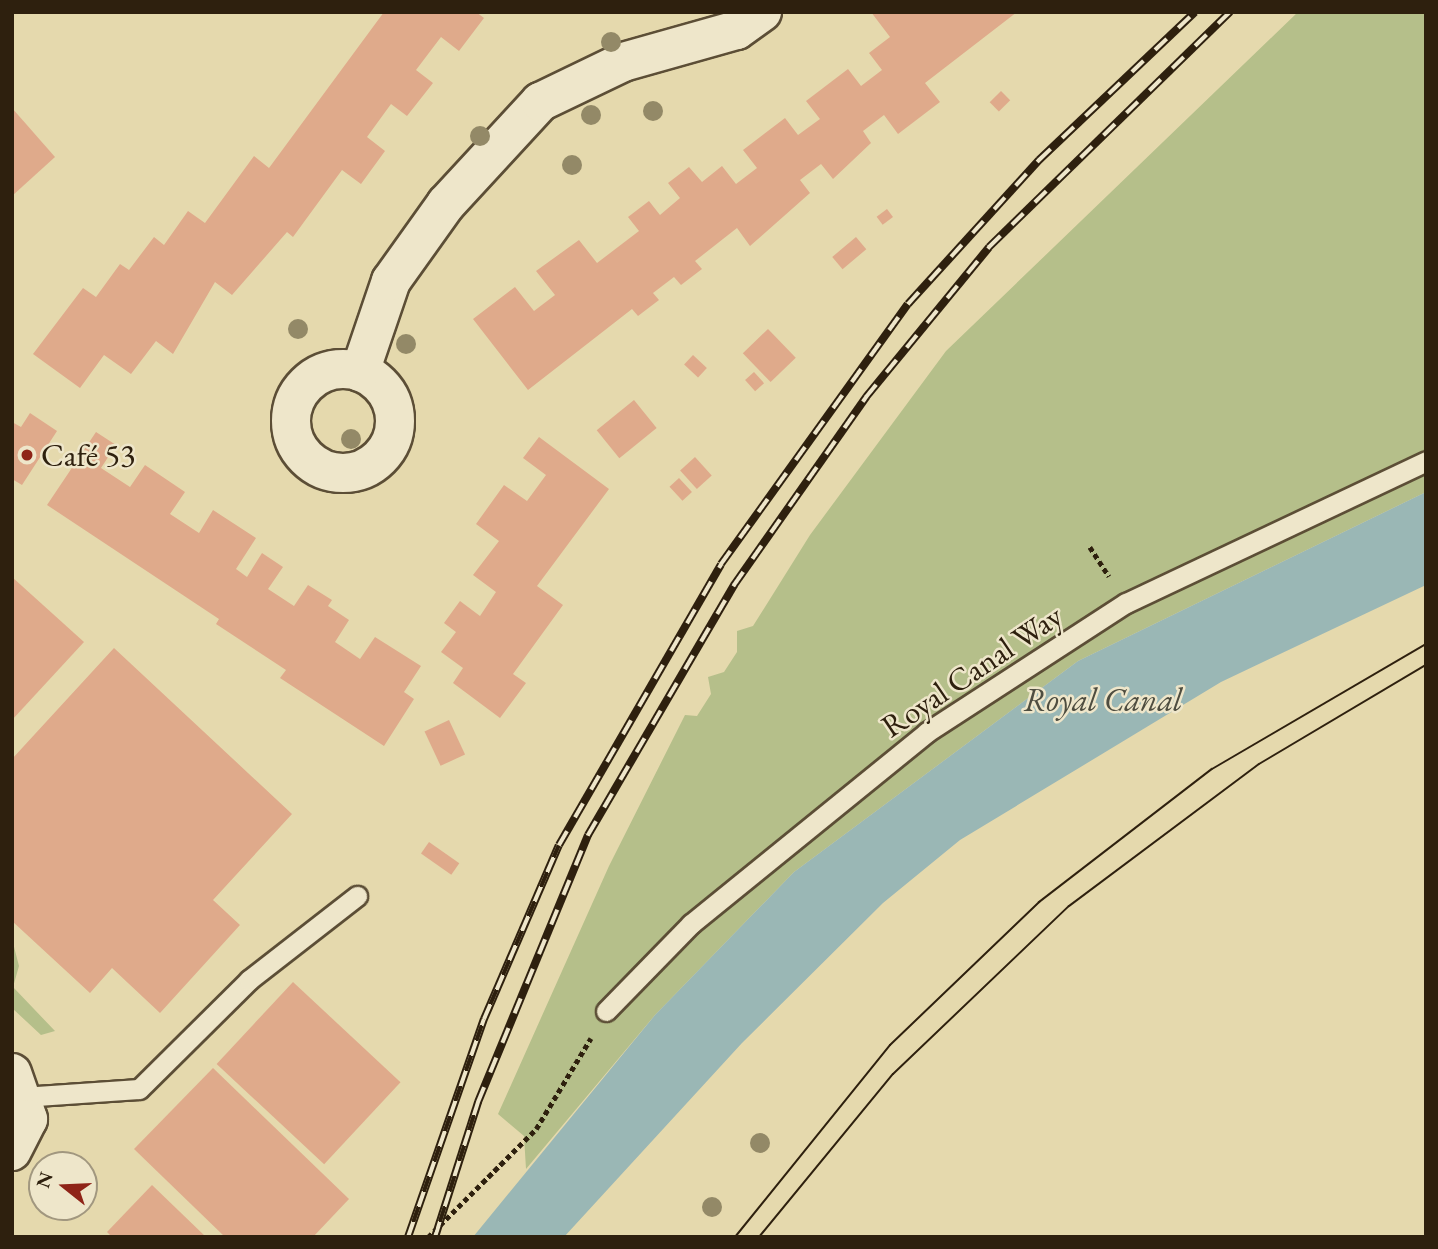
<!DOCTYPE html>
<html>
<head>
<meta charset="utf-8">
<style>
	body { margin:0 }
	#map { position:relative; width:1438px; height:1249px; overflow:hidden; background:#e5d9ad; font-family:"EB Garamond",serif }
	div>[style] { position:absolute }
	.green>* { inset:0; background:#b5bf8a }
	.water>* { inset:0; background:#9ab7b5 }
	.building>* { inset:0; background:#dfaa8b; transform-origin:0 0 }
	.path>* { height:4.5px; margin-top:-2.25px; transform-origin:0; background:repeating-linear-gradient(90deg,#2e200e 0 5px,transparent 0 8.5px) }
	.roads { filter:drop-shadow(2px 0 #5c4e36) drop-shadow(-2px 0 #5c4e36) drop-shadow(0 2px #5c4e36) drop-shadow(0 -2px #5c4e36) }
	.lane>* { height:19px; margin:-9.5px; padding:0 9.5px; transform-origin:9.5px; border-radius:9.5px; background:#eee6ca }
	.street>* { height:38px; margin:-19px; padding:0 19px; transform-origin:19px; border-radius:19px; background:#eee6ca }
	.street>.ring { margin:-19px; padding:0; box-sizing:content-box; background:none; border:38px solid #eee6ca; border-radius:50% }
	.tram>* { height:2px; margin:-1px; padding:0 1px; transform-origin:1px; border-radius:1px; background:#2e200e }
	.rail>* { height:8px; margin-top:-4px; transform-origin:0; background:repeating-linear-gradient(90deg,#eee6ca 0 16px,#2e200e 0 32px); box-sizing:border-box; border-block:2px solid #2e200e }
	.trees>* { width:20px; height:20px; margin:-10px; border-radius:50%; background:#938967 }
	.dots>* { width:19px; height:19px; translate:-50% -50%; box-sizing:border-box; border:4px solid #eee6ca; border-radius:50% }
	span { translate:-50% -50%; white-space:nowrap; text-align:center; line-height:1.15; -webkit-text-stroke:5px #eee6ca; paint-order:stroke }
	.poi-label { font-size:32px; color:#2e200e }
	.left { translate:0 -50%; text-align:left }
	.street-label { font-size:32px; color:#2e200e }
	.water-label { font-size:33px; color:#4e4d40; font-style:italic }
	.frame { position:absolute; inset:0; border:14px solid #2e200e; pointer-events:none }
	.north { position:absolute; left:28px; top:1151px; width:70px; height:70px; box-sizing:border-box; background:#eee6ca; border:2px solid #a1977f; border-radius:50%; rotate:288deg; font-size:19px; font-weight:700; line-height:28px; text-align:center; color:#2e200e }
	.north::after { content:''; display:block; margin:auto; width:24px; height:32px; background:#8f2418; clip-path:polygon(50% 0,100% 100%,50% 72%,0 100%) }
</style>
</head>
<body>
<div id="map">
	<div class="green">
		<i style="clip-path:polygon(1298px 12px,1426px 12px,1426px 492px,1078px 661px,794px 872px,655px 1015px,526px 1169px,524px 1136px,498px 1114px,609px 866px,685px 715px,697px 716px,711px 694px,708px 677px,724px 672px,737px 652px,737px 631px,753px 626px,810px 535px,946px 351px)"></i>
		<i style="clip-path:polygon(12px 939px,19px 966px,13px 987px,55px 1031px,41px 1035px,12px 1008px)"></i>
	</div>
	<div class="water">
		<i style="clip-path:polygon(1426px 492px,1426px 585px,1221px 682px,960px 840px,883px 903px,742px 1043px,564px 1237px,473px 1237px,655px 1015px,794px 872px,1078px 661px)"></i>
	</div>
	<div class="building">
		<i style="clip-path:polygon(384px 12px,476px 12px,484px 18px,459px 51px,441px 37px,416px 70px,433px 83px,407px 116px,391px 104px,367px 137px,385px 151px,361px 184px,342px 170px,293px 237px,287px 232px,232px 295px,215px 282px,173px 354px,156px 341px,131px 374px,104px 355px,80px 388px,33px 354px,83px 288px,96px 297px,120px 264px,129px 270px,154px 237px,164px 245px,188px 211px,205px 223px,254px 156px,269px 168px)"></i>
		<i style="clip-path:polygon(871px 12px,1017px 12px,925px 83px,940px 102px,898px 134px,884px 115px,863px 131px,871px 143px,833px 179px,821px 164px,800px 180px,810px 193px,750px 246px,737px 228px,695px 261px,702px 269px,681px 285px,674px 277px,653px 293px,659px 300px,638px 316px,632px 309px,528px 390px,473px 319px,515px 287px,534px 311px,555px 295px,536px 271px,579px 240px,597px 263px,639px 231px,628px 217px,649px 201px,660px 215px,680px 198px,668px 183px,689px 167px,702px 182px,722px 166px,736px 184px,757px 168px,743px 150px,785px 118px,798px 135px,820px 119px,806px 101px,848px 69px,861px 86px,882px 70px,869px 53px,890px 37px)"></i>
		<i style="left:1001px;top:91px;width:13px;height:16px;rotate:45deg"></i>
		<i style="clip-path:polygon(12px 108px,55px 157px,12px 196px)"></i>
		<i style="left:887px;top:209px;width:10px;height:13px;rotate:53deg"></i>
		<i style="left:856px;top:237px;width:16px;height:31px;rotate:50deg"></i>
		<i style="left:768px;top:329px;width:40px;height:35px;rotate:46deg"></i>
		<i style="left:693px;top:355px;width:19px;height:13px;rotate:43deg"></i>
		<i style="left:754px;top:372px;width:15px;height:12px;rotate:48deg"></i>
		<i style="left:634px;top:400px;width:36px;height:48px;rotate:51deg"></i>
		<i style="clip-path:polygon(30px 413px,57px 431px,22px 485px,12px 479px,12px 422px,21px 427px)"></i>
		<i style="clip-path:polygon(96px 432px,116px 445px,101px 468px,130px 487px,145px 465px,185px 492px,170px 514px,199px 533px,213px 510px,256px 538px,236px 569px,247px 577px,262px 553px,283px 567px,268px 589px,294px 606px,308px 585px,332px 600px,328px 606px,349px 620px,335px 642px,360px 659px,375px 637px,421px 666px,404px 692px,414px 699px,384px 746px,280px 678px,286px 670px,216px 624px,219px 619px,47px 505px)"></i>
		<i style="clip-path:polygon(539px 437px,609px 489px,537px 586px,563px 605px,513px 674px,526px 683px,500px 718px,453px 683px,463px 668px,441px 652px,456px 632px,444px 623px,460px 601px,480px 616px,496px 592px,473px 575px,499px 541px,476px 524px,504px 485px,527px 501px,546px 475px,523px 458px)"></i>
		<i style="left:695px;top:457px;width:25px;height:20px;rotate:48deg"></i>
		<i style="left:679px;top:478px;width:19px;height:13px;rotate:47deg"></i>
		<i style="clip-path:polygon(12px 577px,84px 642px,12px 720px)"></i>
		<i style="clip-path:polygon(114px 648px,292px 814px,213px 900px,240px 925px,160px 1013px,112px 968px,90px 993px,12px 921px,12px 759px)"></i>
		<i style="left:449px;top:720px;width:38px;height:27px;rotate:65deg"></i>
		<i style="left:429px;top:842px;width:37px;height:14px;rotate:35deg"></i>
		<i style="left:293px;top:982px;width:147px;height:112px;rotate:43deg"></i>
		<i style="clip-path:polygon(213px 1068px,349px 1199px,313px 1237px,225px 1237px,134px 1149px)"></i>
		<i style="clip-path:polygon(152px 1185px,206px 1237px,112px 1237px,107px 1232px)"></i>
	</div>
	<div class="path">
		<i style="left:1090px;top:547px;width:35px;rotate:57deg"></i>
		<i style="left:428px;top:1237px;width:153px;rotate:-45deg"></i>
		<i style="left:536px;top:1129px;width:106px;rotate:-58.9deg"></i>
	</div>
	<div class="roads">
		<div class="lane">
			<i style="left:606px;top:1011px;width:122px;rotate:-45.7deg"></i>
			<i style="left:691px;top:924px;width:304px;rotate:-39.1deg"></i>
			<i style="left:927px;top:732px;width:237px;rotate:-33deg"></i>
			<i style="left:1126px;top:603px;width:332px;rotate:-25.3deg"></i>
			<i style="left:22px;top:1097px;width:117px;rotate:-3.9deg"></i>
			<i style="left:139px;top:1089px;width:155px;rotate:-44.7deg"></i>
			<i style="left:249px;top:980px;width:137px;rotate:-37.9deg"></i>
		</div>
		<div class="street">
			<i class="ring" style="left:291px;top:369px;width:66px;height:66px"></i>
			<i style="left:360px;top:372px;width:96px;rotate:-71.2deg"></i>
			<i style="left:391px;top:281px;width:95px;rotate:-54.5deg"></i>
			<i style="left:446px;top:204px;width:139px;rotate:-47.3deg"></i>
			<i style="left:540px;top:102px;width:92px;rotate:-25.7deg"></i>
			<i style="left:623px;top:62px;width:118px;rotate:-15.7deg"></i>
			<i style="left:737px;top:30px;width:31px;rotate:-36deg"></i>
			<i style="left:12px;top:1073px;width:49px;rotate:70.8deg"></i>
			<i style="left:28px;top:1119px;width:36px;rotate:117deg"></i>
		</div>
	</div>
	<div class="tram">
		<i style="left:735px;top:1237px;width:247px;rotate:-51.1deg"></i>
		<i style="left:890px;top:1045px;width:207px;rotate:-43.8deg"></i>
		<i style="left:1039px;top:902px;width:218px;rotate:-37.6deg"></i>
		<i style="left:1212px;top:769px;width:248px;rotate:-30.3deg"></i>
		<i style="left:759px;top:1237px;width:211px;rotate:-50.6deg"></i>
		<i style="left:893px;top:1074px;width:243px;rotate:-43.7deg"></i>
		<i style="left:1069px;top:906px;width:237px;rotate:-36.8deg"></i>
		<i style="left:1259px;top:764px;width:194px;rotate:-30.7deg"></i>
	</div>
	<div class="rail">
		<i style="left:408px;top:1237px;width:231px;rotate:-70.8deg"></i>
		<i style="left:484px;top:1019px;width:189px;rotate:-66.7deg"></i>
		<i style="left:559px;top:845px;width:324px;rotate:-60deg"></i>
		<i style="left:721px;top:564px;width:320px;rotate:-54.3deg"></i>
		<i style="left:908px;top:304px;width:195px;rotate:-47.7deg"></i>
		<i style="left:1039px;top:160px;width:215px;rotate:-43.5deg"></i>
		<i style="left:435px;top:1237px;width:142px;rotate:-72.3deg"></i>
		<i style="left:478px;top:1102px;width:289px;rotate:-67.6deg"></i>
		<i style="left:588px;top:835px;width:290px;rotate:-59.7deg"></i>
		<i style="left:734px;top:585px;width:230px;rotate:-54.9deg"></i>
		<i style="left:866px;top:397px;width:194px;rotate:-50.6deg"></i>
		<i style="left:989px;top:247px;width:337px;rotate:-44.3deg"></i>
	</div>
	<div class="trees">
		<i style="left:611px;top:42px"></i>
		<i style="left:653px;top:111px"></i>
		<i style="left:591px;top:115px"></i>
		<i style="left:480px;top:136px"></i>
		<i style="left:572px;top:165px"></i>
		<i style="left:298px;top:329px"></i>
		<i style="left:406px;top:344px"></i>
		<i style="left:351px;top:439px"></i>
		<i style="left:760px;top:1143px"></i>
		<i style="left:712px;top:1207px"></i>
	</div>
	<div class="dots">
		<i style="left:27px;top:455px;background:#8f2418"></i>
	</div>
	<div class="poi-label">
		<span class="left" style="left:41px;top:455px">Café 53</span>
	</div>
	<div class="street-label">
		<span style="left:972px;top:671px;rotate:-34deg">Royal Canal Way</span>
	</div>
	<div class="water-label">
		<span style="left:1103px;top:700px">Royal Canal</span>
	</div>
	<div class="frame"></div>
	<div class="north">N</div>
</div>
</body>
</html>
